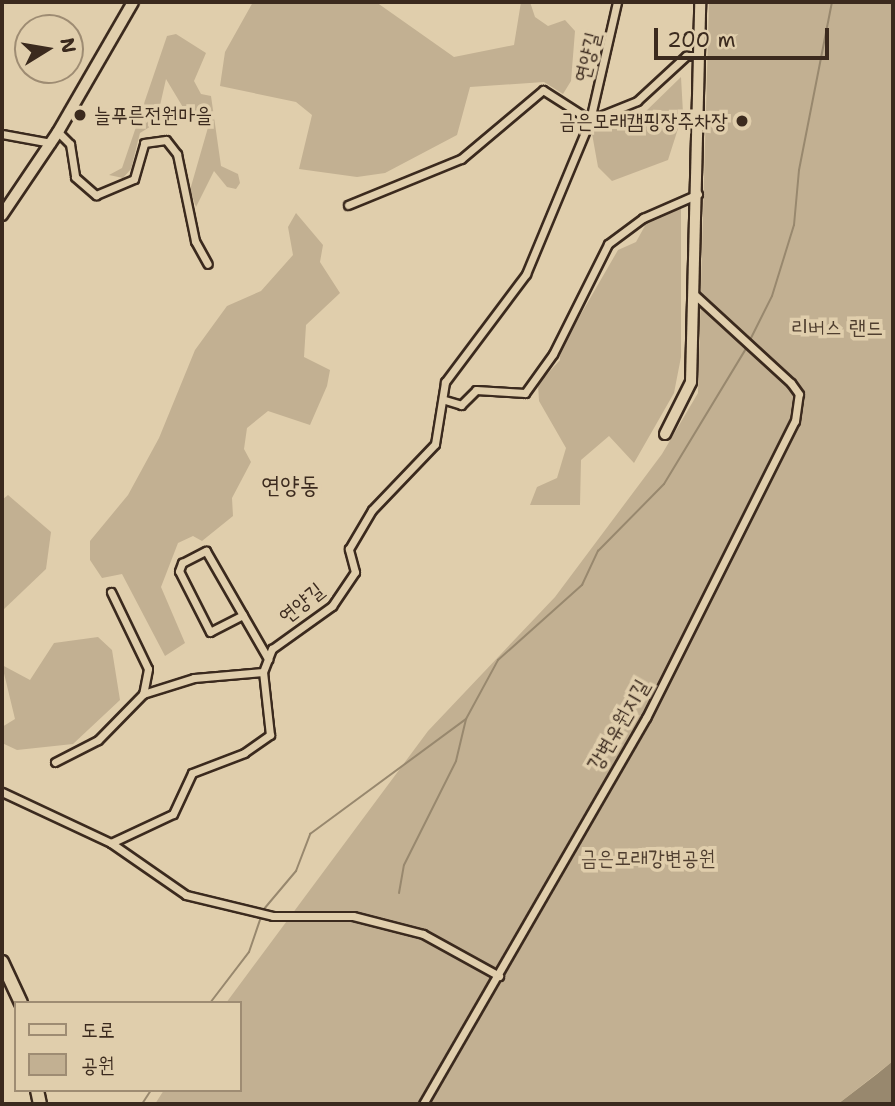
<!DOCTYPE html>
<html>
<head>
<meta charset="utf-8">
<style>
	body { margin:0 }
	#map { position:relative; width:895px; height:1106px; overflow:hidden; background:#e0ceac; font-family:"Shantell Sans","Poor Story",sans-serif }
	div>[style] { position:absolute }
	.green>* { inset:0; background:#c2b092 }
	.water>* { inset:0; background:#98886e }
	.stream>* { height:2px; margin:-1px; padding:0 1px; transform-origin:1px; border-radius:1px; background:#98886e }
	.roads { filter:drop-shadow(2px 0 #3b2a1e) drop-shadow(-2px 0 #3b2a1e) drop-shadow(0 2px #3b2a1e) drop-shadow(0 -2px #3b2a1e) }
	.street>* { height:7px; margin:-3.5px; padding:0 3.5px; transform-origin:3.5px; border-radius:3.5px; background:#e0ceac }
	.secondary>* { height:10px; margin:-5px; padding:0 5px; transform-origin:5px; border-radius:5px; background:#e0ceac }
	.highway>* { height:12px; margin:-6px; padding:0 6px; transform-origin:6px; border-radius:6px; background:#e0ceac }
	.dots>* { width:19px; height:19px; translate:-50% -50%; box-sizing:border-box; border:4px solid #e0ceac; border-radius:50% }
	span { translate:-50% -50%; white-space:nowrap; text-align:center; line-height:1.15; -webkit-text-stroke:7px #e0ceac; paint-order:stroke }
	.street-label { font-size:21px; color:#3b2a1e }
	.poi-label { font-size:21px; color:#3b2a1e }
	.left { translate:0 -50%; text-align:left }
	.right { translate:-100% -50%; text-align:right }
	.park-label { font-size:21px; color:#4f3e2f }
	.quarter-label { font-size:24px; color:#3b2a1e }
	.frame { position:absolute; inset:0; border:4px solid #3b2a1e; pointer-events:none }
	.legend { position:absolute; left:14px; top:1001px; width:228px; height:91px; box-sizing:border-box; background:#e0ceac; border:2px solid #9e8c73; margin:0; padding:9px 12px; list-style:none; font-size:21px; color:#3b2a1e }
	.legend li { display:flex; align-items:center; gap:14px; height:35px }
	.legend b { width:35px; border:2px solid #9e8c73 }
	.north { position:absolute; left:14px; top:14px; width:70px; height:70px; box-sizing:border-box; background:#e0ceac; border:2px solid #9e8c73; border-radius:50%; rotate:79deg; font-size:19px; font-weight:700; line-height:28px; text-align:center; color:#3b2a1e }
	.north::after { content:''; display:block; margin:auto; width:24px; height:32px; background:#3b2a1e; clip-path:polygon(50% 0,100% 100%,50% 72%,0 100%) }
	.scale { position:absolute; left:654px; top:28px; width:175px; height:32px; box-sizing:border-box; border:4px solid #3b2a1e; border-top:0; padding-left:9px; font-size:21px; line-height:24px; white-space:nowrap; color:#3b2a1e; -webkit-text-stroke:5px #e0ceac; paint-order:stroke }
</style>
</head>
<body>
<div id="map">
	<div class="green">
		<i style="clip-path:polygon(253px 2px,376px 2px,454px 57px,514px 45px,521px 2px,530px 2px,535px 17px,548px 26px,565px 20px,575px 31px,571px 81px,563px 94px,544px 82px,470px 87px,457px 135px,385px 173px,357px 177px,299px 169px,312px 115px,296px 102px,220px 86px,225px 52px)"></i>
		<i style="clip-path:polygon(709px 2px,893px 2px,893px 1061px,838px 1104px,155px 1104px,164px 1090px,240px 1090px,240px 1003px,226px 1003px,428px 731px,555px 597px,662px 454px,698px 393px)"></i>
		<i style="clip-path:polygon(176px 34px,206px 53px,194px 81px,201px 94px,211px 96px,221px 166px,238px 174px,240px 183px,236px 189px,227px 187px,214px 171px,196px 207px,190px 190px,209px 124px,190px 119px,166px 79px,156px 123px,140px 133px,131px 169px,123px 178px,109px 175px,122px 168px,167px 36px)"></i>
		<i style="clip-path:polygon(681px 77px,683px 113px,668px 160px,612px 181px,598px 167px,591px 128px,643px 114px)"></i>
		<i style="clip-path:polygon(681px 206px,681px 357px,674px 393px,634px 463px,609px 436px,581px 460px,580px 505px,530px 505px,537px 487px,557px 478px,566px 448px,539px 401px,538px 384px,560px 360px,559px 352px,618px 250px,636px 242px,647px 222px)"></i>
		<i style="clip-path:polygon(296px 213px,323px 245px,320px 262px,340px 293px,306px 325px,304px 357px,330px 370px,327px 386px,310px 425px,268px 411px,247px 428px,244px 449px,251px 462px,232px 498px,233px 516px,202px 541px,193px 536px,178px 543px,161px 587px,185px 643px,165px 656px,122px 574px,102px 578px,90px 560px,90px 541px,128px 495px,159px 438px,195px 350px,227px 306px,261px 291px,293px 255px,288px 227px)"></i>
		<i style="clip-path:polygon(8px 495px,51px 532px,46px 569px,2px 611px,2px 500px)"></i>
		<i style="clip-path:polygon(98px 637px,112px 650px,120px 700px,73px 744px,17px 750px,2px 743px,2px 727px,15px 719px,2px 665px,30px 680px,54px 643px)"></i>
	</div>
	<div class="water">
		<i style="clip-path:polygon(893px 1061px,893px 1104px,838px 1104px,877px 1074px)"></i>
	</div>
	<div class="stream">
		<i style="left:749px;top:342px;width:51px;rotate:-63.4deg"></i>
		<i style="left:772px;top:296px;width:74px;rotate:-72.8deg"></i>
		<i style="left:794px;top:225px;width:55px;rotate:-84.8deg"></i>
		<i style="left:799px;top:170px;width:171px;rotate:-78.9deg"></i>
		<i style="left:399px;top:893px;width:28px;rotate:-80deg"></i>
		<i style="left:404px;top:865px;width:116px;rotate:-63.4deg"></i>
		<i style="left:456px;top:761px;width:43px;rotate:-76.6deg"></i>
		<i style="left:466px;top:719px;width:67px;rotate:-61.5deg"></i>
		<i style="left:498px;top:660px;width:113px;rotate:-41.8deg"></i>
		<i style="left:582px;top:585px;width:38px;rotate:-65deg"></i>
		<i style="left:598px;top:551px;width:94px;rotate:-45.4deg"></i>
		<i style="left:664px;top:484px;width:160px;rotate:-58.8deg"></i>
		<i style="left:264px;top:909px;width:50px;rotate:-49.9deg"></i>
		<i style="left:296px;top:871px;width:40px;rotate:-69deg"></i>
		<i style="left:310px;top:834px;width:194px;rotate:-36.4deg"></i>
		<i style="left:210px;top:1003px;width:64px;rotate:-52.6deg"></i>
		<i style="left:249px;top:952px;width:40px;rotate:-71.1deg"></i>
		<i style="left:142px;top:1104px;width:17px;rotate:-57deg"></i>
	</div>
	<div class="roads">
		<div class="street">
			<i style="left:58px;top:132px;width:17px;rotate:45deg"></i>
			<i style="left:70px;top:144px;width:33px;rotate:81deg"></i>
			<i style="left:75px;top:177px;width:28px;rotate:41deg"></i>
			<i style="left:96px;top:195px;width:41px;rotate:-22.8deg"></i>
			<i style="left:134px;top:179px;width:37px;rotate:-74deg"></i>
			<i style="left:144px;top:143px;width:22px;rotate:-8deg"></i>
			<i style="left:166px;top:140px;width:18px;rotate:52deg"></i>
			<i style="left:177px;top:154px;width:89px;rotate:78.3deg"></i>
			<i style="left:195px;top:241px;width:26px;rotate:61deg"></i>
			<i style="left:2px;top:134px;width:50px;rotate:10.4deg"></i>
			<i style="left:348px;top:205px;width:122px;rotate:-22.2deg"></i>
			<i style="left:461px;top:159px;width:107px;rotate:-40.1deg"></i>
			<i style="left:543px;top:90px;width:56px;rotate:32.6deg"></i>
			<i style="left:590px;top:120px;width:51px;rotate:-22deg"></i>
			<i style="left:637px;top:101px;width:67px;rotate:-42.6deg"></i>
			<i style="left:686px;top:56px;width:13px"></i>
			<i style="left:445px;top:400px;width:17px;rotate:17deg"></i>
			<i style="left:461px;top:405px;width:21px;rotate:-45deg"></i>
			<i style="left:476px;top:390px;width:49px;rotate:3.5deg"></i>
			<i style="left:525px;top:393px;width:48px;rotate:-54.3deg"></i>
			<i style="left:553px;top:354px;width:123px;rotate:-63.4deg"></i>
			<i style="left:608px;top:244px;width:44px;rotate:-36.6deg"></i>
			<i style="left:643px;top:218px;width:60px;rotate:-23.6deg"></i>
			<i style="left:111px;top:592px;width:85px;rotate:64.3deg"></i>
			<i style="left:148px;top:669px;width:25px;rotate:101deg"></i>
			<i style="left:243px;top:615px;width:37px;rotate:153deg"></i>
			<i style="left:210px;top:632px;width:68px;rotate:-116.9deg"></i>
			<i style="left:179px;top:571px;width:9px;rotate:-69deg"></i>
			<i style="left:182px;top:563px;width:27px;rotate:-27deg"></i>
			<i style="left:206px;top:551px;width:125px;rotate:60.1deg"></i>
			<i style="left:55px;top:762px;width:48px;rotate:-27.1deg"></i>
			<i style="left:98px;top:740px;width:64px;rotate:-45.6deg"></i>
			<i style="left:143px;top:694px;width:53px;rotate:-17.4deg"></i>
			<i style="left:194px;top:678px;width:69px;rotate:-5deg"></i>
			<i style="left:2px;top:792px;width:120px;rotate:25.1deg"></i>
			<i style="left:111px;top:843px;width:68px;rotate:-25.1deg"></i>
			<i style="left:173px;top:814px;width:45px;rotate:-65.1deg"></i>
			<i style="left:192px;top:773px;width:56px;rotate:-21deg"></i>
			<i style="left:244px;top:753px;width:32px;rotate:-35deg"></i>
			<i style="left:270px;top:735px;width:63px;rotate:-96.3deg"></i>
			<i style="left:263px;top:672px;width:25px;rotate:-69deg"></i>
			<i style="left:272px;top:649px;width:74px;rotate:-35.6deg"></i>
			<i style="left:332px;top:606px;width:41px;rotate:-55.9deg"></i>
			<i style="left:355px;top:572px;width:24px;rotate:-105deg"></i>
			<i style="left:349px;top:549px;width:45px;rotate:-59.5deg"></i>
			<i style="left:372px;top:510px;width:91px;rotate:-46.3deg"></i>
			<i style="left:435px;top:444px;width:63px;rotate:-80.8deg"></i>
			<i style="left:445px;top:382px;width:135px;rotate:-53.1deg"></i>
			<i style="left:526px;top:274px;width:167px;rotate:-67.4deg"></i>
			<i style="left:590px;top:120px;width:121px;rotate:-77.1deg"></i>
			<i style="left:111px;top:843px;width:91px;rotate:34.7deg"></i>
			<i style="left:186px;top:895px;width:89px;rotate:13.6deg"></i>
			<i style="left:273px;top:916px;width:80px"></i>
			<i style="left:353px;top:916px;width:72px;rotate:14.4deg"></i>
			<i style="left:423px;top:934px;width:87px;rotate:28.9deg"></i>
			<i style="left:423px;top:1104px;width:446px;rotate:-60deg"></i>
			<i style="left:646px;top:718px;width:332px;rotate:-63.4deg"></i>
			<i style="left:795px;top:421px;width:27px;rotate:-82deg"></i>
			<i style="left:799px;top:394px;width:14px;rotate:-126deg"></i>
			<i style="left:791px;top:383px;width:130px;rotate:-137.5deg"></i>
		</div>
		<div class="secondary">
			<i style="left:2px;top:215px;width:100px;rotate:-56deg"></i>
			<i style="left:58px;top:132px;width:150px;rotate:-60deg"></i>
			<i style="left:665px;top:434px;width:58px;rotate:-63.4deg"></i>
			<i style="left:691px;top:382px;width:380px;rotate:-88.6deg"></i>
		</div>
		<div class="highway">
			<i style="left:2px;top:962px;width:45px;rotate:65.1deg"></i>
			<i style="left:37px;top:1090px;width:14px;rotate:78deg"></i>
		</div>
	</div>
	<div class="dots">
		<i style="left:80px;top:115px;background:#3b2a1e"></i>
		<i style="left:742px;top:121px;background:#3b2a1e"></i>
	</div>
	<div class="street-label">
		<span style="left:587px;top:57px;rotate:-76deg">연양길</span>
		<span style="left:301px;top:603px;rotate:-39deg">연양길</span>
		<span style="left:618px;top:725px;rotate:-60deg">강변유원지길</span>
	</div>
	<div class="poi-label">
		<span class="left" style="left:94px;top:115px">늘푸른전원마을</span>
		<span class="right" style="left:728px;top:121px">금은모래캠핑장주차장</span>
	</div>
	<div class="park-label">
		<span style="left:837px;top:327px">리버스 랜드</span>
		<span style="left:648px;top:858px">금은모래강변공원</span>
	</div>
	<div class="quarter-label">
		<span style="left:290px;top:486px">연양동</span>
	</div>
	<div class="frame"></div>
	<ul class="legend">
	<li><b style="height:9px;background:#e0ceac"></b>도로</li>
	<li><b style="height:19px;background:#c2b092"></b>공원</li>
	</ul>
	<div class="north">N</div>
	<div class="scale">200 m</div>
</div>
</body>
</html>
